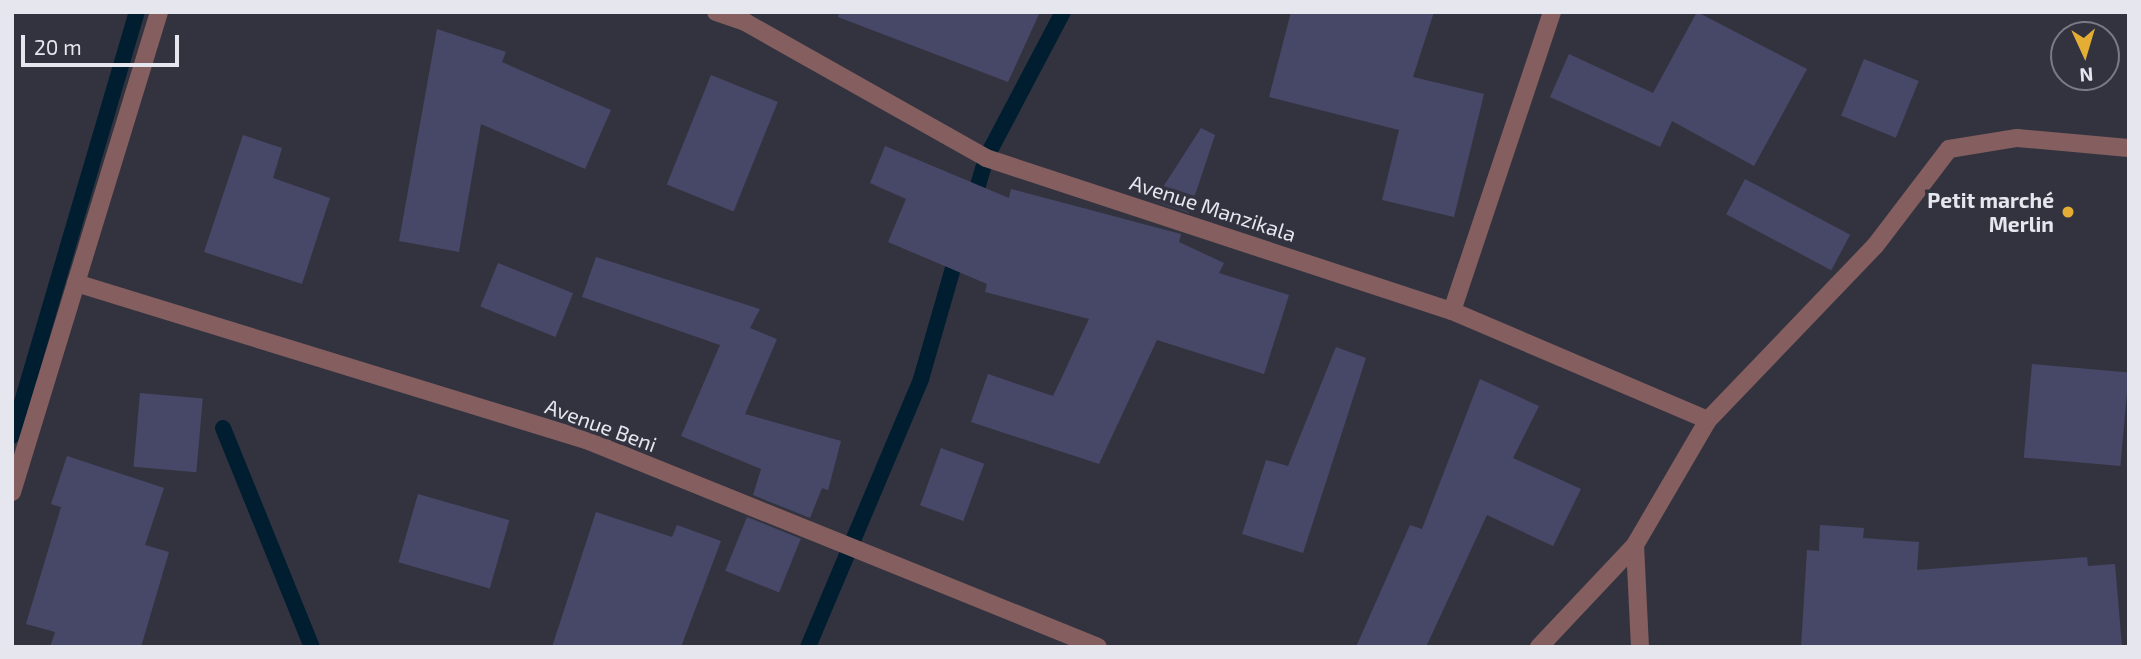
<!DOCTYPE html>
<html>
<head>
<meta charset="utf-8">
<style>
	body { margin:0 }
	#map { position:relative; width:2141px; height:659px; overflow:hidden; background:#333340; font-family:"Exo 2",sans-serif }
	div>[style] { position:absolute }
	.stream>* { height:16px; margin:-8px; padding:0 8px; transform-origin:8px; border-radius:8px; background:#011e31 }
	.building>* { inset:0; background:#474867; transform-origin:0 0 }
	.street>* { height:18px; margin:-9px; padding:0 9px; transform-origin:9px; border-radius:9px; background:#855f5f }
	.dots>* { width:19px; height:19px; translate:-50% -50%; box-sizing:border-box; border:4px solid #333340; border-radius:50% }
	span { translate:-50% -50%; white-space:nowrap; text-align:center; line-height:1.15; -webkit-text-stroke:7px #333340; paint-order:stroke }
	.poi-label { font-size:21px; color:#e5e6ee; font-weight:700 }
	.right { translate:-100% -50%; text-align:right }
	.street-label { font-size:21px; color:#e5e6ee }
	.frame { position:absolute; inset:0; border:14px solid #e5e6ee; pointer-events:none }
	.north { position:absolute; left:2050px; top:21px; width:70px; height:70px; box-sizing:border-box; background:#333340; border:2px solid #7a7b86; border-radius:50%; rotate:176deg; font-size:19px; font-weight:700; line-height:28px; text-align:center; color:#e5e6ee }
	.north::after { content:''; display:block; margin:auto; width:24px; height:32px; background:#e4ae35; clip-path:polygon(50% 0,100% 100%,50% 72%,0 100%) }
	.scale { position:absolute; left:21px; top:35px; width:158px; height:32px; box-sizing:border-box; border:4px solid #e5e6ee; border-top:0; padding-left:9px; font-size:21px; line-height:24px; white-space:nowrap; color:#e5e6ee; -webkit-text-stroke:5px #333340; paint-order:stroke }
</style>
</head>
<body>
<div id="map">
	<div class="stream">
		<i style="left:972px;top:206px;width:50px;rotate:-73.7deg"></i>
		<i style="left:986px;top:158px;width:165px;rotate:-62.2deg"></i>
		<i style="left:223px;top:428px;width:236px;rotate:67.9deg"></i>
		<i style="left:12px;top:436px;width:442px;rotate:-73.6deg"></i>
		<i style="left:808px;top:647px;width:291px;rotate:-67.1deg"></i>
		<i style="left:921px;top:379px;width:133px;rotate:-73.9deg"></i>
	</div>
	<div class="building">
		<i style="clip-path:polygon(839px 12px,1040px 12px,1008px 82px,838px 17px)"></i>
		<i style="clip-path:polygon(1291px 12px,1434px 12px,1413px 77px,1484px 94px,1454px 217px,1382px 200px,1399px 130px,1269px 97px)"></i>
		<i style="clip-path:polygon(1697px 12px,1807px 69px,1754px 166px,1672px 121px,1660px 147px,1550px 97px,1569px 54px,1653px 93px)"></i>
		<i style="clip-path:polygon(437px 29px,506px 52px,502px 62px,611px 110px,585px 169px,481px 124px,459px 252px,399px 241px)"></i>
		<i style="left:1864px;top:59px;width:59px;height:61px;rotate:22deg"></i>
		<i style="left:711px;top:75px;width:72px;height:118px;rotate:22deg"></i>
		<i style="clip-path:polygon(1201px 128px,1215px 135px,1189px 213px,1154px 201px)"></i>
		<i style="clip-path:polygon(243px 135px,282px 148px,273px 178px,330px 198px,302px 284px,204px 252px)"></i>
		<i style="clip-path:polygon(885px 146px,1009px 198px,1011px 189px,1181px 234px,1179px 242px,1224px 263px,1219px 273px,1289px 295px,1264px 374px,1157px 340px,1099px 464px,971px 422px,988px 374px,1053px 396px,1089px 319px,985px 292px,987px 284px,888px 242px,906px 199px,870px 183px)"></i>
		<i style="left:1745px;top:179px;width:119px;height:40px;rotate:28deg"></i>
		<i style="clip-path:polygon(596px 257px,760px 309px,750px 328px,777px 339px,745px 414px,841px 441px,828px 490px,822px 488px,810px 518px,753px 495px,761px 469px,681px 436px,720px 345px,582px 297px)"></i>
		<i style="left:498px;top:263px;width:81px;height:47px;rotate:22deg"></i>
		<i style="clip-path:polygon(1336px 347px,1366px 358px,1303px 553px,1242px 534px,1266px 460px,1288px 466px)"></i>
		<i style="left:2032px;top:364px;width:97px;height:94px;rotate:5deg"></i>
		<i style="clip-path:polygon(1480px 379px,1539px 406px,1513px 458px,1581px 489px,1553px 546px,1487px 515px,1426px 647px,1356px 647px,1410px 525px,1422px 529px)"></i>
		<i style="left:140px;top:393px;width:63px;height:74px;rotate:5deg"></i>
		<i style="left:941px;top:448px;width:46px;height:61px;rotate:20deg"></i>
		<i style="clip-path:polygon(67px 456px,164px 488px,145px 545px,169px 552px,141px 647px,50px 647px,55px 632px,26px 624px,61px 507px,51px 504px)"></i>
		<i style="left:418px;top:494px;width:95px;height:71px;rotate:16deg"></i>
		<i style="clip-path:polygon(596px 512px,672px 537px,677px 525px,721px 541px,681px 647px,552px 647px)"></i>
		<i style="left:747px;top:517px;width:58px;height:58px;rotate:22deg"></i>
		<i style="clip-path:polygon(1820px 525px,1864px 528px,1863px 538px,1919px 542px,1917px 570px,2087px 557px,2088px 566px,2115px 564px,2122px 647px,1801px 647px,1807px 550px,1819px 551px)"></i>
	</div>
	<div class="street">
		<i style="left:716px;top:12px;width:31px;rotate:19deg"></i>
		<i style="left:745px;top:22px;width:277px;rotate:29.4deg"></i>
		<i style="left:986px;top:158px;width:490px;rotate:18.2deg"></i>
		<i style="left:1452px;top:311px;width:278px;rotate:23.1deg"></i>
		<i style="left:76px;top:283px;width:534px;rotate:17.11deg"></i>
		<i style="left:586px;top:440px;width:552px;rotate:22.01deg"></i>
		<i style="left:1452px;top:311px;width:315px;rotate:-71.5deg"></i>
		<i style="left:12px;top:492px;width:502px;rotate:-72.97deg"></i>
		<i style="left:1635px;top:545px;width:102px;rotate:87.2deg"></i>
		<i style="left:1539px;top:647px;width:140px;rotate:-46.7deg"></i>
		<i style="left:1635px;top:545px;width:145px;rotate:-59.7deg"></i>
		<i style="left:1708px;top:420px;width:241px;rotate:-46.2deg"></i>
		<i style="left:1875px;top:246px;width:122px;rotate:-52.7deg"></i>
		<i style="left:1949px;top:149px;width:69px;rotate:-9.2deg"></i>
		<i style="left:2017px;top:138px;width:112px;rotate:5.1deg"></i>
	</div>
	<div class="dots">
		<i style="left:2068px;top:212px;background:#e4ae35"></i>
	</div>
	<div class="poi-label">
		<span class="right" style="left:2054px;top:212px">Petit marché<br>Merlin</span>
	</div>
	<div class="street-label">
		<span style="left:1213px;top:208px;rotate:18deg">Avenue Manzikala</span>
		<span style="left:601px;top:425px;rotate:20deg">Avenue Beni</span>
	</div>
	<div class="frame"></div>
	<div class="north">N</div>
	<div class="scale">20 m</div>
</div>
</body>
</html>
